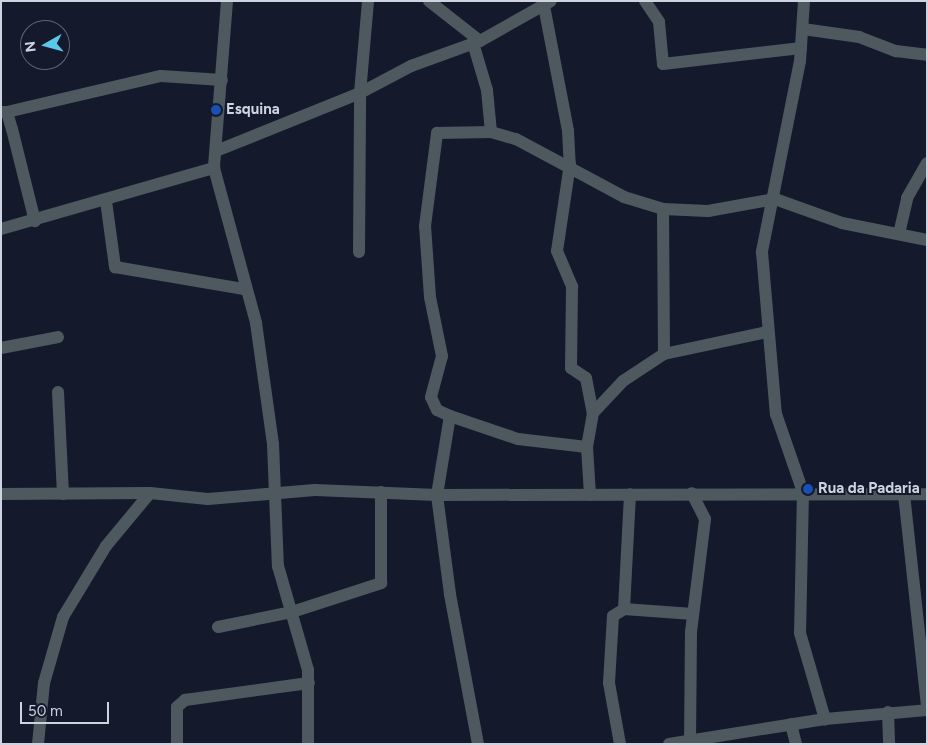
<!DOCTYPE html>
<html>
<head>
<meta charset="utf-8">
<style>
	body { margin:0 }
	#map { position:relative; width:928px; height:745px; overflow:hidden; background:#141a2c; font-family:Figtree,sans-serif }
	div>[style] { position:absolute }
	.minor>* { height:12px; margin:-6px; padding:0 6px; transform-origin:6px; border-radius:6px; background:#4e595f }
	.dots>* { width:14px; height:14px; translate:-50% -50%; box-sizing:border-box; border:2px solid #141a2c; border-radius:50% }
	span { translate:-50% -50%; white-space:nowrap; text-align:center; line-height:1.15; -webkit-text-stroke:4px #141a2c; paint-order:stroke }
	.poi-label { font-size:15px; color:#ced3e0; font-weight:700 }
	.left { translate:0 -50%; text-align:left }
	.frame { position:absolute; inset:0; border:2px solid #ced3e0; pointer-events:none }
	.north { position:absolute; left:20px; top:20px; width:50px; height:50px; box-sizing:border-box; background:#141a2c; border:1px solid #5e6474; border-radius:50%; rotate:263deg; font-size:14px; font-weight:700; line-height:20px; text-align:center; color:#ced3e0 }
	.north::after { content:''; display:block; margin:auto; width:18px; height:22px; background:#5ac8e6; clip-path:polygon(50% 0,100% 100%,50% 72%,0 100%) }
	.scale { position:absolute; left:20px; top:702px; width:89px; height:22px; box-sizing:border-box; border:2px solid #ced3e0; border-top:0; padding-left:6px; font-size:15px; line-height:18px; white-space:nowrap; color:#ced3e0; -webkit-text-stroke:4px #141a2c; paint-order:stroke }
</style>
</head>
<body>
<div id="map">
	<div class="minor">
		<i style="left:227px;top:1px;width:168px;rotate:94.5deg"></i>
		<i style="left:214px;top:168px;width:161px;rotate:74.8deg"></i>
		<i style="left:256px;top:323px;width:122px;rotate:82deg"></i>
		<i style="left:273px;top:444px;width:122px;rotate:87.7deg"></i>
		<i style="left:278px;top:566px;width:108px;rotate:73.9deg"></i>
		<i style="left:308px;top:670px;width:74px;rotate:90deg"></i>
		<i style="left:429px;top:1px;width:65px;rotate:38.1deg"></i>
		<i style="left:645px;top:1px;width:25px;rotate:56deg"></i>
		<i style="left:659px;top:22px;width:42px;rotate:84.6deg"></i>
		<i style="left:663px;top:64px;width:139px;rotate:-6.6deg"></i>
		<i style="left:804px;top:1px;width:60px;rotate:93.8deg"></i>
		<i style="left:800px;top:61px;width:195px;rotate:101.3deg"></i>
		<i style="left:762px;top:252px;width:163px;rotate:85.1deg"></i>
		<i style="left:776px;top:414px;width:83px;rotate:70.9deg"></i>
		<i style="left:803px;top:492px;width:141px;rotate:91.2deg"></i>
		<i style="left:800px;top:633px;width:90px;rotate:73.8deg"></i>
		<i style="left:544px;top:6px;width:127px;rotate:79.1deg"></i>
		<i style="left:568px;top:131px;width:33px;rotate:87deg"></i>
		<i style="left:570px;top:164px;width:88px;rotate:98.5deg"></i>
		<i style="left:557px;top:251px;width:39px;rotate:67deg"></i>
		<i style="left:572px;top:287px;width:81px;rotate:90.7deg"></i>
		<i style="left:571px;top:368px;width:18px;rotate:34deg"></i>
		<i style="left:586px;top:378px;width:36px;rotate:79deg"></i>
		<i style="left:593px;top:413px;width:35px;rotate:100deg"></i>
		<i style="left:587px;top:447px;width:48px;rotate:86.4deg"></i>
		<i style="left:803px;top:29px;width:57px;rotate:8.1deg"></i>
		<i style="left:859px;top:37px;width:40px;rotate:21deg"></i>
		<i style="left:896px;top:51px;width:31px;rotate:7deg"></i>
		<i style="left:473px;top:43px;width:49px;rotate:73.4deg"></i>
		<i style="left:487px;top:90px;width:42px;rotate:84.6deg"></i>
		<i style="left:1px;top:112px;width:6px"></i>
		<i style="left:7px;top:112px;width:18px;rotate:74deg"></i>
		<i style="left:12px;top:129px;width:95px;rotate:76deg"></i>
		<i style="left:7px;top:112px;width:158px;rotate:-13.2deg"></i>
		<i style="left:161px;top:76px;width:61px;rotate:3.8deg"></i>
		<i style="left:216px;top:151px;width:155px;rotate:-21.9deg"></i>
		<i style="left:360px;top:93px;width:58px;rotate:-27.9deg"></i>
		<i style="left:411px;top:66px;width:73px;rotate:-19.9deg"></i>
		<i style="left:480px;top:41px;width:81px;rotate:-29.4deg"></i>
		<i style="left:106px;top:201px;width:67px;rotate:82.2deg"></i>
		<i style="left:115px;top:267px;width:131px;rotate:9.7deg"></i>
		<i style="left:663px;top:209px;width:145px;rotate:89.6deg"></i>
		<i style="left:1px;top:229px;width:222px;rotate:-16deg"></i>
		<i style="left:899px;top:234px;width:37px;rotate:-77deg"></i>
		<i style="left:907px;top:198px;width:40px;rotate:-60.3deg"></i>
		<i style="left:359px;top:252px;width:159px;rotate:-89.6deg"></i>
		<i style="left:360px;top:93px;width:92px;rotate:-85deg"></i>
		<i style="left:1px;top:348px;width:58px;rotate:-10.9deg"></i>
		<i style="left:58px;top:392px;width:102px;rotate:87.2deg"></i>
		<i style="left:593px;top:413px;width:44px;rotate:-46.8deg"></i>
		<i style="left:623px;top:381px;width:49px;rotate:-33.4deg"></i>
		<i style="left:664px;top:354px;width:105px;rotate:-12.1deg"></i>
		<i style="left:450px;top:416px;width:72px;rotate:18.7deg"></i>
		<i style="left:518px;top:439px;width:69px;rotate:6.6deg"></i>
		<i style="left:1px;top:494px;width:149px;rotate:-0.4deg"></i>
		<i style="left:150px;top:493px;width:58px;rotate:5.9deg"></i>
		<i style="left:208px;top:499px;width:107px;rotate:-4.8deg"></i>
		<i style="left:315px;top:490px;width:122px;rotate:2.3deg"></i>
		<i style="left:437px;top:495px;width:490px;rotate:-0.1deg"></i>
		<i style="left:904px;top:494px;width:214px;rotate:83.8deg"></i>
		<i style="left:624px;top:609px;width:115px;rotate:-87deg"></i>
		<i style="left:218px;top:627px;width:76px;rotate:-11.5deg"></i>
		<i style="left:292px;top:612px;width:94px;rotate:-18deg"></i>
		<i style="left:381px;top:583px;width:91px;rotate:-90deg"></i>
		<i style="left:888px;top:712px;width:32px;rotate:88deg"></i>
		<i style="left:791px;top:724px;width:21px;rotate:76deg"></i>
		<i style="left:38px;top:744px;width:61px;rotate:-84.4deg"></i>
		<i style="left:44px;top:683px;width:69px;rotate:-73.9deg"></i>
		<i style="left:63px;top:617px;width:83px;rotate:-58.8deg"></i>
		<i style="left:106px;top:546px;width:69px;rotate:-50.3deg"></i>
		<i style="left:177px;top:744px;width:37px;rotate:-90deg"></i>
		<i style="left:177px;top:707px;width:11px;rotate:-41deg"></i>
		<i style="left:185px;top:700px;width:125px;rotate:-7.8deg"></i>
		<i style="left:478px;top:744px;width:153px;rotate:-100.6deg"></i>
		<i style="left:450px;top:594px;width:100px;rotate:-97.5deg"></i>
		<i style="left:437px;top:495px;width:80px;rotate:-80.7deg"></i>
		<i style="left:450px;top:416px;width:14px;rotate:-155deg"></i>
		<i style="left:437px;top:410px;width:14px;rotate:-115deg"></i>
		<i style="left:431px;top:397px;width:42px;rotate:-75deg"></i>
		<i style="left:442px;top:356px;width:60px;rotate:-101.5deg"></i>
		<i style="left:430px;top:297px;width:71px;rotate:-94deg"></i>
		<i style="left:425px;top:226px;width:94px;rotate:-82.6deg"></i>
		<i style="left:437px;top:133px;width:54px;rotate:-1.1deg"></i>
		<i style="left:491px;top:132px;width:26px;rotate:16deg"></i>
		<i style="left:516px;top:139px;width:123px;rotate:28.2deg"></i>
		<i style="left:624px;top:197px;width:41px;rotate:17.1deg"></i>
		<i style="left:663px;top:209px;width:45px;rotate:2.5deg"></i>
		<i style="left:708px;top:211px;width:68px;rotate:-10.2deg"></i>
		<i style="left:775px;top:199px;width:71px;rotate:19.7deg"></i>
		<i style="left:842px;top:223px;width:87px;rotate:11.3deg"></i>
		<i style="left:620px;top:744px;width:62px;rotate:-100.2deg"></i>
		<i style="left:609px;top:683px;width:67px;rotate:-86.6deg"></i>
		<i style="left:613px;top:616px;width:13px;rotate:-32deg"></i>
		<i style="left:624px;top:609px;width:69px;rotate:4.1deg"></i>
		<i style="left:669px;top:744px;width:158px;rotate:-9.1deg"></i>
		<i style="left:825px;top:719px;width:102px;rotate:-5deg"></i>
		<i style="left:690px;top:744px;width:112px;rotate:-89.5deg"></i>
		<i style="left:691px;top:632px;width:114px;rotate:-82.9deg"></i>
		<i style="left:705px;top:519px;width:29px;rotate:-117deg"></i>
	</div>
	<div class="dots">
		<i style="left:216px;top:110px;background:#1a4fb4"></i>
		<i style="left:808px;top:489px;background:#1a4fb4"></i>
	</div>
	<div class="poi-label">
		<span class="left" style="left:226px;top:110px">Esquina</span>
		<span class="left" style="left:818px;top:489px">Rua da Padaria</span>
	</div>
	<div class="frame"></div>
	<div class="north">N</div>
	<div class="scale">50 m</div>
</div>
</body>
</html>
